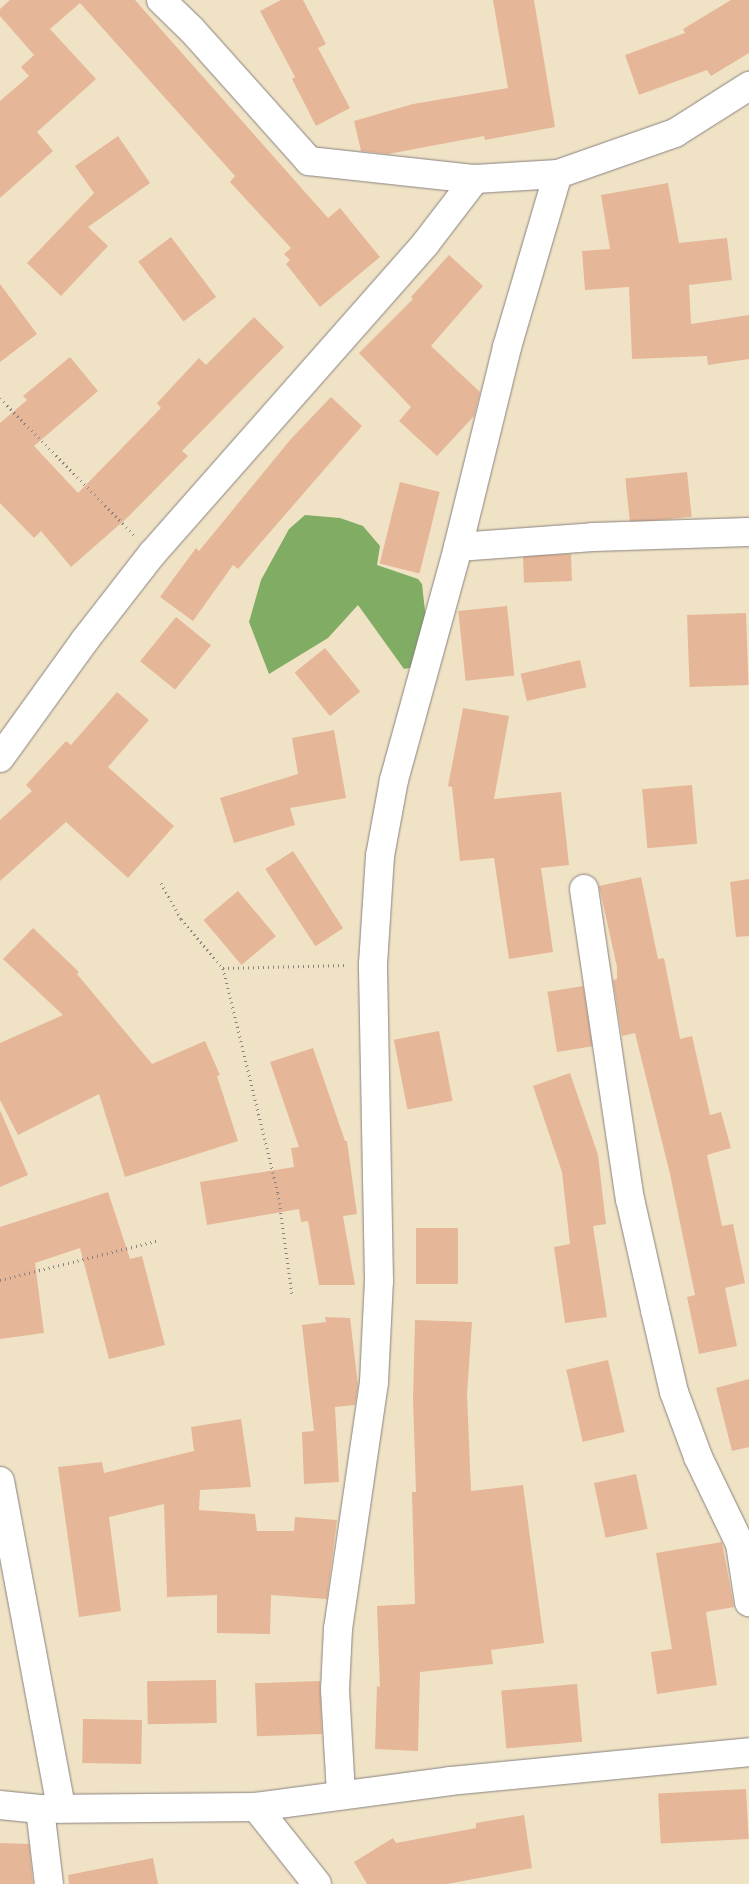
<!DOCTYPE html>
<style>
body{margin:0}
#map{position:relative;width:749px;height:1884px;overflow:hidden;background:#f0e3c5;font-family:"EB Garamond",serif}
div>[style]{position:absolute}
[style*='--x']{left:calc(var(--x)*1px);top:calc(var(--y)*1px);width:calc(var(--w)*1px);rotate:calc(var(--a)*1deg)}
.forest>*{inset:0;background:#81ac64}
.building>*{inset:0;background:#e5b697;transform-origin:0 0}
.path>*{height:3px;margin-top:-1.5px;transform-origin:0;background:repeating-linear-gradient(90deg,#898280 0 1px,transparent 0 5px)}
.roads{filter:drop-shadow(0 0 1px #898280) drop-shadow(0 0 1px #898280)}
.minor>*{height:28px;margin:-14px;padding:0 14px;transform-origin:14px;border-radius:14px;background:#fff}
.tertiary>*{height:28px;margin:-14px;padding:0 14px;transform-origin:14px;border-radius:14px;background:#fff}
span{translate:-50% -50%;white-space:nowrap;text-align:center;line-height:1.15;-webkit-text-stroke:4.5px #fbf7ec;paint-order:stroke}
</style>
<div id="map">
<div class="forest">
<div style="clip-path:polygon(305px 515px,340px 518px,363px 526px,380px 546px,377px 565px,418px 579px,422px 584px,428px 638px,420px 666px,404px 669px,358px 605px,328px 638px,269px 674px,249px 622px,261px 580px,289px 529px)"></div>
</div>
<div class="building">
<div style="clip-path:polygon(10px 0,135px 0,328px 218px,340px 208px,380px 257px,320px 307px,286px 264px,290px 260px,284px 254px,291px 248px,230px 182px,235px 176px,80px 3px,50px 29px,96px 79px,37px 132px,53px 151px,0 198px,0 101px,29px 76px,21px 67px,34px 55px,0 16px,0 9px)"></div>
<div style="clip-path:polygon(281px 0,303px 0,326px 44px,318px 48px,350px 108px,316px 126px,292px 79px,295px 77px,260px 11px)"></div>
<div style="clip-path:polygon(493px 0,534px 0,555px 127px,485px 140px,484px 136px,388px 154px,361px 151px,354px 121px,413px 104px,508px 88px)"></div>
<div style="clip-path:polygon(731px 0,749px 0,749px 53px,711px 76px,707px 70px,639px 95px,625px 55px,685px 33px,683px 29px)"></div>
<div style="clip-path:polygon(118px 136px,150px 183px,88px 227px,108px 246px,61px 296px,27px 263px,94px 193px,75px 166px)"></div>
<div style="clip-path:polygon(668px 183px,679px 243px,727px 238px,732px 280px,689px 285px,691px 324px,749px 315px,749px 359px,708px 365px,707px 356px,632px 359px,629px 287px,585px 290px,582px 251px,610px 249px,601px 195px)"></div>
<div style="left:171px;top:237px;width:75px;height:41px;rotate:53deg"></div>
<div style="clip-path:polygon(449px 255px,483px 286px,431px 346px,480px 392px,474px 416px,437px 456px,399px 421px,411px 407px,359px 353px,413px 299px,411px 297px)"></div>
<div style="clip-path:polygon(0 284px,37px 334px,0 362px)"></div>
<div style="clip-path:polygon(254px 317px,284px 347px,182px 451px,188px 456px,128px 517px,71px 567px,41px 531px,34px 538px,0 503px,0 423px,27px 400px,23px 396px,70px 357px,98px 391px,34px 446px,78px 493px,161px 408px,157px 403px,199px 358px,206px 365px)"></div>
<div style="clip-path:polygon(331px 397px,362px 426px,238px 569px,233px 565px,193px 621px,160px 597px,196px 548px,199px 551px,290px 440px)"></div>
<div style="left:687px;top:472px;width:45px;height:62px;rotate:84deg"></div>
<div style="left:400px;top:482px;width:41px;height:84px;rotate:14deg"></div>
<div style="left:571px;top:554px;width:27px;height:48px;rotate:88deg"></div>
<div style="left:507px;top:606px;width:70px;height:49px;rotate:84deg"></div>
<div style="left:746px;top:613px;width:72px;height:59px;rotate:88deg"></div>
<div style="left:176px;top:617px;width:45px;height:57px;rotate:39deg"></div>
<div style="left:325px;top:648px;width:56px;height:39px;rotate:51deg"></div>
<div style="left:580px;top:660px;width:28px;height:61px;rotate:77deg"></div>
<div style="clip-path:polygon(117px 692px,149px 720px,108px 767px,174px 826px,128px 878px,66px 822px,0 881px,0 820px,32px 791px,26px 785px,66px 741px,71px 745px)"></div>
<div style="clip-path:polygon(463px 708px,509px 716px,494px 799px,561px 792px,569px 865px,541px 868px,553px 952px,509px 959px,494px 858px,460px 861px,452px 787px,448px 786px)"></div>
<div style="clip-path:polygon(334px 730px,346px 798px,290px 808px,295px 825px,234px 843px,220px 798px,298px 774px,292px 738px)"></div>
<div style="left:692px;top:785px;width:59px;height:50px;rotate:85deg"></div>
<div style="left:293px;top:851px;width:92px;height:33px;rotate:57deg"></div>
<div style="clip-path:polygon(641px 877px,658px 959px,664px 958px,680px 1039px,692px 1036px,710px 1115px,721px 1112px,731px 1148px,707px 1155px,722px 1226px,733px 1224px,745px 1283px,725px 1288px,737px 1346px,699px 1354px,687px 1297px,695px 1295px,670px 1174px,635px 1033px,622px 1036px,613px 980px,617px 979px,617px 967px,599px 886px)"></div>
<div style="clip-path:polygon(749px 879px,749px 936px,736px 937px,730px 882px)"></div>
<div style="left:238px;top:891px;width:59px;height:45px;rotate:50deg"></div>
<div style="clip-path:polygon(33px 928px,79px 972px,77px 974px,152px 1064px,205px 1041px,220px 1075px,217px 1076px,238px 1141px,125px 1177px,99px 1094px,18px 1135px,0 1100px,0 1043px,63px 1015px,3px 959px)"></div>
<div style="left:583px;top:986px;width:61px;height:36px;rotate:81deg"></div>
<div style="left:439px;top:1031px;width:71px;height:46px;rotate:79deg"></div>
<div style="clip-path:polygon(313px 1048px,345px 1141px,347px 1141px,357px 1214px,343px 1216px,355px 1285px,319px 1285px,308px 1221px,301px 1222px,299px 1209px,207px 1225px,200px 1182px,294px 1167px,291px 1148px,299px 1147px,270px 1062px)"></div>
<div style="clip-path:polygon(570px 1073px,598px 1155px,606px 1224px,593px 1226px,607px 1317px,565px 1323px,554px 1247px,570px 1244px,562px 1172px,533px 1086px)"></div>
<div style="clip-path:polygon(0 1110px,28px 1175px,0 1187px)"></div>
<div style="clip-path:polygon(108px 1192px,130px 1259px,142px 1256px,165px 1345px,109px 1359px,80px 1248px,35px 1263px,44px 1333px,0 1339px,0 1227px)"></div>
<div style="left:416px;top:1228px;width:42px;height:56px"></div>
<div style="clip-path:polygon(325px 1317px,350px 1318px,358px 1385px,355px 1405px,335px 1407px,339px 1482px,304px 1484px,302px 1432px,314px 1431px,302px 1325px,326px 1322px)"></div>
<div style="clip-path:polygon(415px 1320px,472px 1322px,467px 1394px,471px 1491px,523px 1485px,544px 1643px,491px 1650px,493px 1664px,420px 1672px,418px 1751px,375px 1749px,377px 1686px,380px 1687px,377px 1606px,415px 1604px,412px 1492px,416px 1492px,413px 1398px)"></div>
<div style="left:608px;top:1360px;width:74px;height:43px;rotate:77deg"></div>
<div style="clip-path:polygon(749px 1379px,749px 1447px,732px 1451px,716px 1388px)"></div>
<div style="clip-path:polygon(241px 1419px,251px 1487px,200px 1490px,199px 1510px,255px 1514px,257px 1531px,294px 1531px,295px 1517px,337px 1520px,327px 1599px,271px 1595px,270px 1634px,217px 1633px,217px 1595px,167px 1597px,164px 1504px,109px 1517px,121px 1611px,79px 1617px,58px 1467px,102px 1462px,104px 1473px,194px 1451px,191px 1427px)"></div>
<div style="left:636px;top:1474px;width:56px;height:43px;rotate:78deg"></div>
<div style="clip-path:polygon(722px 1542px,734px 1607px,706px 1612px,717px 1685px,657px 1694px,651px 1652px,672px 1649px,656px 1553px)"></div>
<div style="left:216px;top:1680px;width:43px;height:69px;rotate:89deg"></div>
<div style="left:320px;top:1681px;width:53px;height:65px;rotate:88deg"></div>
<div style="left:577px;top:1684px;width:58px;height:76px;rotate:85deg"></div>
<div style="left:83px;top:1719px;width:59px;height:44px;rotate:1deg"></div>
<div style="left:746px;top:1789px;width:50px;height:88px;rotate:87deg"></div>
<div style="clip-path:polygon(524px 1815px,532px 1868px,447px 1884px,367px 1884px,354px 1862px,393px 1838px,396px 1843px,476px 1828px,476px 1823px)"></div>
<div style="clip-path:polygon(0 1843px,29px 1844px,33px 1884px,0 1884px)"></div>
<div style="clip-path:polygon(153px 1858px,158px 1884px,69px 1884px,68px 1875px)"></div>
</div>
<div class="path">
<div style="--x:0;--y:398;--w:192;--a:45.6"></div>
<div style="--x:161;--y:883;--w:41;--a:60.9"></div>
<div style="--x:181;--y:919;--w:65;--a:49.4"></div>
<div style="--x:223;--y:968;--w:125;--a:-1.4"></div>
<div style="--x:223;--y:968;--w:232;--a:76.3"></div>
<div style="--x:278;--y:1193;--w:103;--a:82.2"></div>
<div style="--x:0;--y:1280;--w:162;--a:-14"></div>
</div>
<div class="roads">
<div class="minor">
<div style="--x:161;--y:0;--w:43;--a:44.1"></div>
<div style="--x:192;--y:30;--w:176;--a:48.2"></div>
<div style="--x:309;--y:161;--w:167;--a:6.2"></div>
<div style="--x:458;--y:547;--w:135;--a:-4.2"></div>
<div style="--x:593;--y:537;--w:156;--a:-1.8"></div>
<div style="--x:0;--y:758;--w:145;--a:-54.2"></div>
<div style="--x:85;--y:640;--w:109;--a:-52.1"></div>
<div style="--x:152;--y:554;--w:414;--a:-48.6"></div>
<div style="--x:426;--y:243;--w:81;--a:-52.6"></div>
<div style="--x:475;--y:179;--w:83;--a:-3.4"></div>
<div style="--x:584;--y:889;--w:313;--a:81.6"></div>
<div style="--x:630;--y:1199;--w:114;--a:77.3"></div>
<div style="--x:655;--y:1310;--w:84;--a:77"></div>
<div style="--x:674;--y:1392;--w:69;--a:69.7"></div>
<div style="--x:698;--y:1457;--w:97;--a:64.2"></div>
<div style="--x:740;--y:1544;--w:59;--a:81.2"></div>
<div style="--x:0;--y:1481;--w:333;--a:79.4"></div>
<div style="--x:341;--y:1794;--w:104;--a:-93.3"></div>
<div style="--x:335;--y:1690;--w:61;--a:-87.2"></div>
<div style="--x:338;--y:1629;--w:250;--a:-81.7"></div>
<div style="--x:374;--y:1382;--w:101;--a:-87.2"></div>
<div style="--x:379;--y:1281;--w:317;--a:-91.1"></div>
<div style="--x:373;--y:964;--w:108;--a:-86.3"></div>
<div style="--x:380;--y:856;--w:77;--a:-79.6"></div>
<div style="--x:394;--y:780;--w:242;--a:-74.6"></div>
<div style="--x:458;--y:547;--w:206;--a:-76.2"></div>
<div style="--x:507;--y:347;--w:180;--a:-73.6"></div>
<div style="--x:558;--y:174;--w:124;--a:-19.3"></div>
<div style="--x:675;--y:133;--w:88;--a:-32.4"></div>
<div style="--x:256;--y:1807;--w:98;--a:51.6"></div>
<div style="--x:40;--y:1809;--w:76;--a:83.2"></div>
</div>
<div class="tertiary">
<div style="--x:0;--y:1805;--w:40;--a:5.7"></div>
<div style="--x:40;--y:1809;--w:216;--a:-0.5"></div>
<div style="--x:256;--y:1807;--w:196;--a:-7.6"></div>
<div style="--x:450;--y:1781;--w:300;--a:-5.5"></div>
</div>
</div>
</div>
